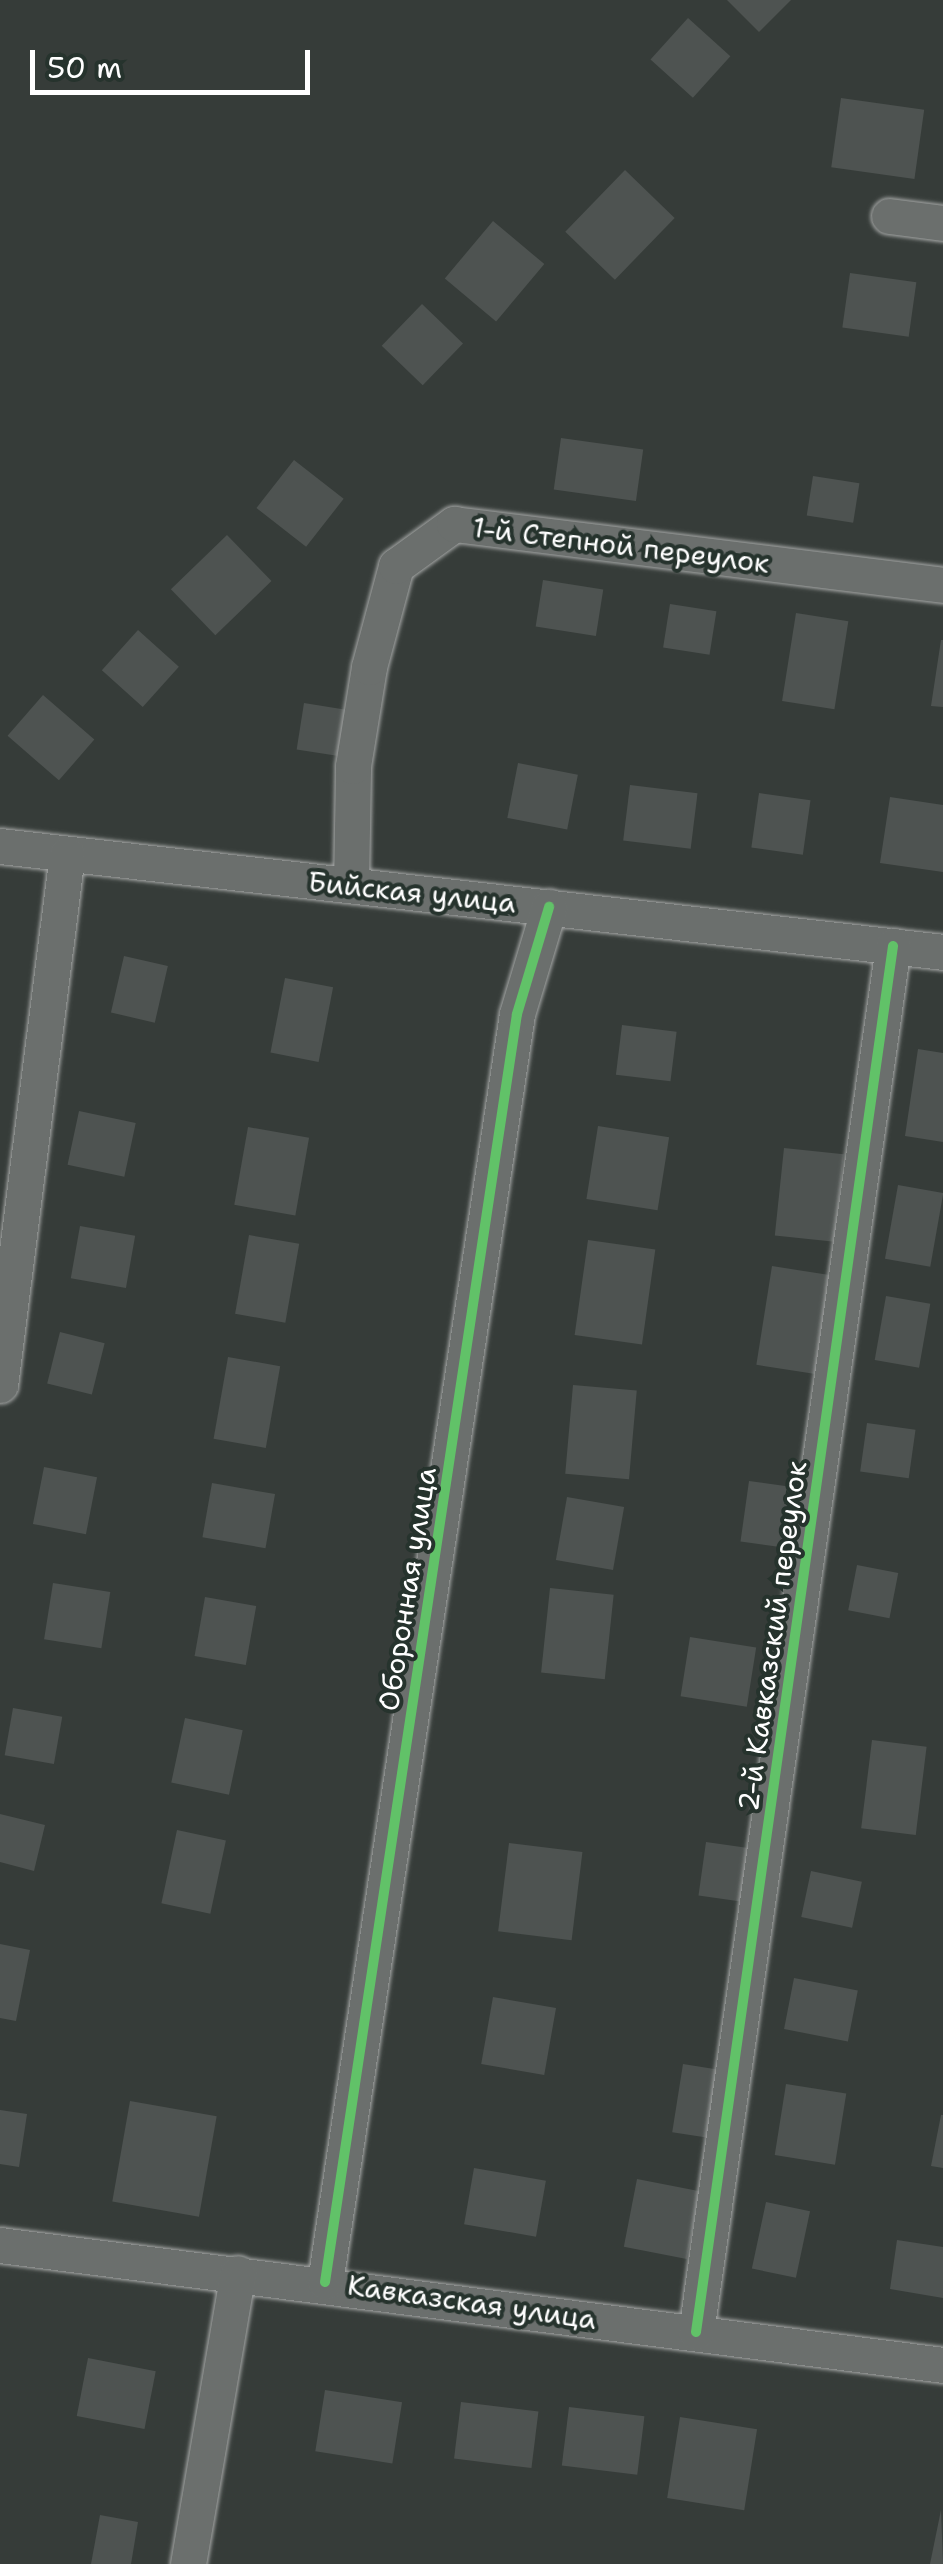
<!DOCTYPE html>
<meta charset="utf-8">
<style>
body{margin:0}
#map{position:relative;width:943px;height:2564px;overflow:hidden;background:#363c39;font-family:"Shantell Sans",sans-serif}
div>[style]{position:absolute}
[style*='--x']{left:calc(var(--x)*1px);top:calc(var(--y)*1px);width:calc(var(--w)*1px);rotate:calc(var(--a)*1deg)}
.building>*{inset:0;background:#4e5351;transform-origin:0 0}
.roads{filter:drop-shadow(0 0 2px #a5a7a6) drop-shadow(0 0 2px #a5a7a6)}
.street>*{height:35px;margin:-17.5px;padding:0 17.5px;transform-origin:17.5px;border-radius:17.5px;background:#6b6f6d}
.cycleway>*{height:10px;margin:-5px;padding:0 5px;transform-origin:5px;border-radius:5px;background:#61c268}
span{translate:-50% -50%;white-space:nowrap;text-align:center;line-height:1.15;-webkit-text-stroke:8px #26332d;paint-order:stroke}
.street-label{font-size:28px;color:#fff}
.scale{position:absolute;left:30px;top:50px;width:280px;height:45px;box-sizing:border-box;border:5px solid #fff;border-top:0;padding-left:12px;font-size:30px;line-height:35px;white-space:nowrap;color:#fff;-webkit-text-stroke:8px #26332d;paint-order:stroke}
</style>
<div id="map">
<div class="building">
<div style="clip-path:polygon(727px 0,791px 0,759px 32px)"></div>
<div style="left:688px;top:18px;width:57px;height:56px;rotate:42deg"></div>
<div style="left:841px;top:98px;width:84px;height:70px;rotate:8deg"></div>
<div style="left:625px;top:170px;width:69px;height:86px;rotate:44deg"></div>
<div style="left:493px;top:221px;width:67px;height:75px;rotate:40deg"></div>
<div style="left:850px;top:273px;width:67px;height:55px;rotate:8deg"></div>
<div style="left:422px;top:304px;width:57px;height:58px;rotate:44deg"></div>
<div style="left:561px;top:438px;width:83px;height:52px;rotate:8deg"></div>
<div style="left:294px;top:460px;width:63px;height:61px;rotate:38deg"></div>
<div style="left:813px;top:476px;width:47px;height:40px;rotate:9deg"></div>
<div style="left:227px;top:535px;width:64px;height:78px;rotate:46deg"></div>
<div style="left:543px;top:580px;width:61px;height:47px;rotate:9deg"></div>
<div style="left:670px;top:604px;width:47px;height:44px;rotate:9deg"></div>
<div style="left:796px;top:613px;width:53px;height:89px;rotate:9deg"></div>
<div style="left:138px;top:630px;width:55px;height:54px;rotate:42deg"></div>
<div style="clip-path:polygon(941px 640px,943px 640px,943px 707px,931px 706px)"></div>
<div style="left:43px;top:695px;width:68px;height:54px;rotate:41deg"></div>
<div style="left:304px;top:703px;width:44px;height:47px;rotate:9deg"></div>
<div style="left:518px;top:763px;width:61px;height:56px;rotate:11deg"></div>
<div style="left:630px;top:785px;width:68px;height:56px;rotate:7deg"></div>
<div style="left:759px;top:793px;width:52px;height:55px;rotate:8deg"></div>
<div style="clip-path:polygon(890px 797px,943px 805px,943px 872px,880px 863px)"></div>
<div style="left:124px;top:956px;width:45px;height:58px;rotate:13deg"></div>
<div style="left:285px;top:978px;width:49px;height:76px;rotate:11deg"></div>
<div style="left:622px;top:1025px;width:55px;height:50px;rotate:7deg"></div>
<div style="clip-path:polygon(918px 1049px,943px 1053px,943px 1142px,905px 1136px)"></div>
<div style="left:79px;top:1111px;width:58px;height:55px;rotate:12deg"></div>
<div style="left:598px;top:1126px;width:72px;height:74px;rotate:9deg"></div>
<div style="left:248px;top:1127px;width:62px;height:79px;rotate:10deg"></div>
<div style="left:784px;top:1148px;width:60px;height:88px;rotate:6deg"></div>
<div style="left:898px;top:1185px;width:46px;height:75px;rotate:10deg"></div>
<div style="left:80px;top:1226px;width:56px;height:53px;rotate:10deg"></div>
<div style="left:249px;top:1235px;width:51px;height:80px;rotate:10deg"></div>
<div style="left:588px;top:1240px;width:68px;height:96px;rotate:8deg"></div>
<div style="left:772px;top:1266px;width:63px;height:100px;rotate:9deg"></div>
<div style="left:886px;top:1296px;width:45px;height:65px;rotate:10deg"></div>
<div style="left:60px;top:1332px;width:46px;height:53px;rotate:14deg"></div>
<div style="left:228px;top:1357px;width:53px;height:83px;rotate:10deg"></div>
<div style="left:573px;top:1385px;width:64px;height:89px;rotate:5deg"></div>
<div style="left:867px;top:1423px;width:49px;height:49px;rotate:8deg"></div>
<div style="left:44px;top:1467px;width:54px;height:58px;rotate:11deg"></div>
<div style="left:749px;top:1481px;width:58px;height:61px;rotate:8deg"></div>
<div style="left:212px;top:1483px;width:64px;height:55px;rotate:10deg"></div>
<div style="left:567px;top:1497px;width:58px;height:64px;rotate:10deg"></div>
<div style="left:857px;top:1565px;width:42px;height:46px;rotate:11deg"></div>
<div style="left:53px;top:1583px;width:58px;height:57px;rotate:9deg"></div>
<div style="left:550px;top:1588px;width:64px;height:85px;rotate:6deg"></div>
<div style="left:205px;top:1597px;width:52px;height:60px;rotate:10deg"></div>
<div style="left:690px;top:1637px;width:67px;height:60px;rotate:9deg"></div>
<div style="left:13px;top:1708px;width:50px;height:48px;rotate:10deg"></div>
<div style="left:185px;top:1718px;width:59px;height:66px;rotate:12deg"></div>
<div style="left:872px;top:1740px;width:55px;height:89px;rotate:7deg"></div>
<div style="clip-path:polygon(0 1814px,45px 1825px,34px 1871px,0 1862px)"></div>
<div style="left:177px;top:1830px;width:50px;height:75px;rotate:12deg"></div>
<div style="left:706px;top:1842px;width:48px;height:54px;rotate:8deg"></div>
<div style="left:509px;top:1843px;width:74px;height:89px;rotate:7deg"></div>
<div style="left:811px;top:1871px;width:52px;height:47px;rotate:12deg"></div>
<div style="clip-path:polygon(0 1944px,30px 1950px,16px 2021px,0 2018px)"></div>
<div style="left:794px;top:1978px;width:65px;height:52px;rotate:11deg"></div>
<div style="left:493px;top:1997px;width:64px;height:68px;rotate:10deg"></div>
<div style="left:683px;top:2064px;width:38px;height:69px;rotate:9deg"></div>
<div style="left:786px;top:2084px;width:61px;height:72px;rotate:9deg"></div>
<div style="left:130px;top:2101px;width:88px;height:102px;rotate:10deg"></div>
<div style="clip-path:polygon(0 2110px,27px 2114px,19px 2167px,0 2164px)"></div>
<div style="clip-path:polygon(941px 2115px,943px 2115px,943px 2168px,931px 2166px)"></div>
<div style="left:474px;top:2168px;width:73px;height:57px;rotate:10deg"></div>
<div style="left:637px;top:2179px;width:64px;height:69px;rotate:11deg"></div>
<div style="left:766px;top:2202px;width:45px;height:68px;rotate:12deg"></div>
<div style="clip-path:polygon(897px 2240px,943px 2247px,943px 2298px,890px 2289px)"></div>
<div style="left:88px;top:2358px;width:69px;height:59px;rotate:11deg"></div>
<div style="left:325px;top:2390px;width:78px;height:62px;rotate:9deg"></div>
<div style="left:461px;top:2402px;width:78px;height:57px;rotate:7deg"></div>
<div style="left:569px;top:2407px;width:76px;height:59px;rotate:7deg"></div>
<div style="left:680px;top:2417px;width:78px;height:82px;rotate:9deg"></div>
<div style="clip-path:polygon(941px 2510px,943px 2564px,930px 2564px)"></div>
<div style="clip-path:polygon(100px 2515px,138px 2522px,131px 2564px,91px 2564px)"></div>
</div>
<div class="roads">
<div class="street">
<div style="--x:889;--y:216;--w:54;--a:7.4"></div>
<div style="--x:0;--y:846;--w:949;--a:6.41"></div>
<div style="--x:351;--y:885;--w:119;--a:-89"></div>
<div style="--x:353;--y:766;--w:100;--a:-80.8"></div>
<div style="--x:369;--y:667;--w:105;--a:-75"></div>
<div style="--x:396;--y:566;--w:72;--a:-35.9"></div>
<div style="--x:454;--y:524;--w:493;--a:7.1"></div>
<div style="--x:0;--y:1385;--w:535;--a:-82.81"></div>
<div style="--x:0;--y:2245;--w:951;--a:7.25"></div>
<div style="--x:325;--y:2282;--w:1282;--a:-81.39"></div>
<div style="--x:517;--y:1014;--w:112;--a:-73.3"></div>
<div style="--x:696;--y:2332;--w:1400;--a:-81.91"></div>
<div style="--x:188;--y:2564;--w:295;--a:-80.3"></div>
</div>
</div>
<div class="cycleway">
<div style="--x:325;--y:2282;--w:1282;--a:-81.39"></div>
<div style="--x:517;--y:1014;--w:112;--a:-73.3"></div>
<div style="--x:696;--y:2332;--w:1400;--a:-81.91"></div>
</div>
<div class="street-label">
<span style="left:621px;top:545px;rotate:7deg">1-й Степной переулок</span>
<span style="left:412px;top:892px;rotate:6deg">Бийская улица</span>
<span style="left:407px;top:1589px;rotate:-81deg">Оборонная улица</span>
<span style="left:772px;top:1636px;rotate:-82deg">2-й Кавказский переулок</span>
<span style="left:472px;top:2302px;rotate:8deg">Кавказская улица</span>
</div>
<div class="scale">50 m</div>
</div>
